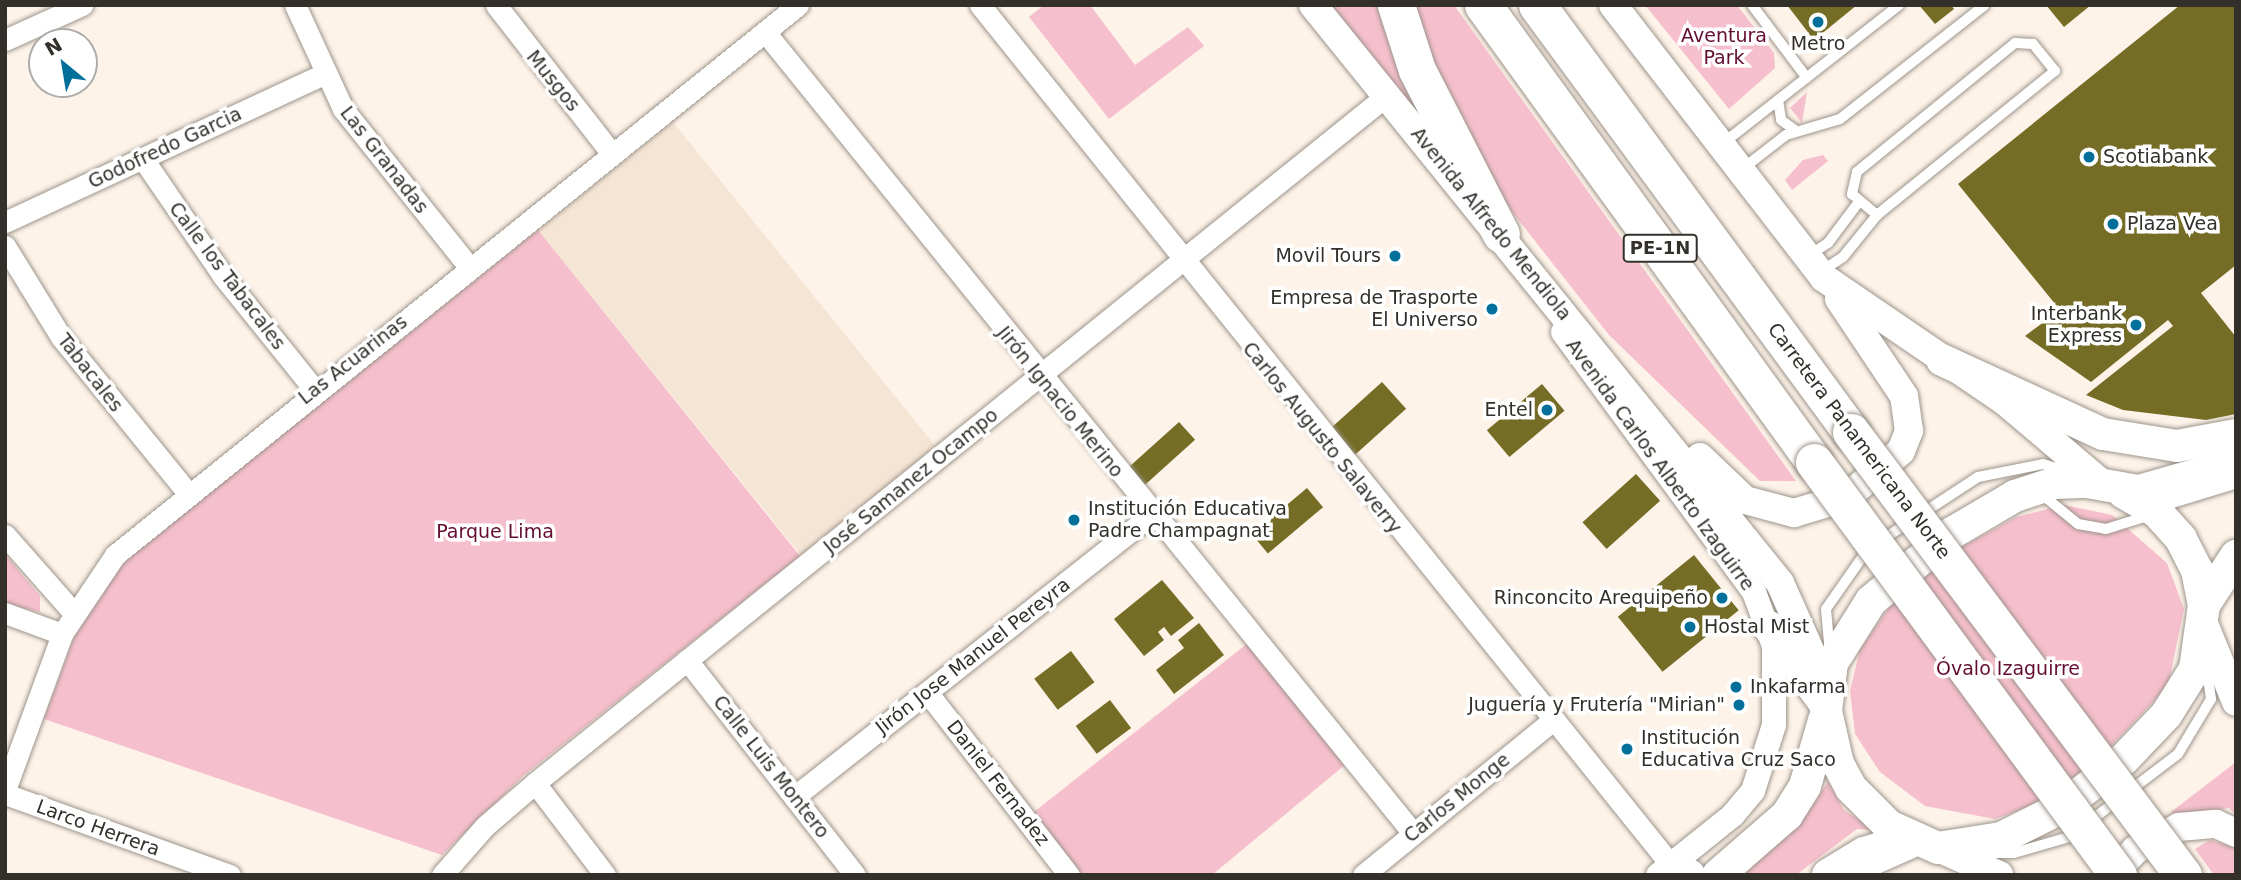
<!DOCTYPE html>
<meta charset="utf-8">
<style>
body{margin:0}
#map{position:relative;width:2241px;height:880px;overflow:hidden;background:#fdf3e9;font-family:"DejaVu Sans",sans-serif}
div>[style]{position:absolute}
[style*='--x']{left:calc(var(--x)*1px);top:calc(var(--y)*1px);width:calc(var(--w)*1px);rotate:calc(var(--a)*1deg)}
.built>*{inset:0;background:#f5e5d5;transform-origin:0 0}
.green>*{inset:0;background:#f6bfcd}
.building>*{inset:0;background:#756c25;transform-origin:0 0}
.roads{filter:drop-shadow(0 0 2px #9d948b) drop-shadow(0 0 2px #9d948b)}
.service>*{height:10px;margin:-5px;padding:0 5px;transform-origin:5px;border-radius:5px;background:#fff}
.minor>*{height:21px;margin:-10.5px;padding:0 10.5px;transform-origin:10.5px;border-radius:10.5px;background:#fff}
.tertiary>*{height:24px;margin:-12px;padding:0 12px;transform-origin:12px;border-radius:12px;background:#fff}
.secondary>*{height:28px;margin:-14px;padding:0 14px;transform-origin:14px;border-radius:14px;background:#fff}
.primary>*{height:32px;margin:-16px;padding:0 16px;transform-origin:16px;border-radius:16px;background:#fff}
.motorway>*{height:37px;margin:-18.5px;padding:0 18.5px;transform-origin:18.5px;border-radius:18.5px;background:#fff}
.bridges{filter:drop-shadow(0 0 2px #9d948b) drop-shadow(0 0 2px #9d948b)}
.motorway-bridge>*{height:37px;margin:-18.5px;padding:0 18.5px;transform-origin:18.5px;border-radius:18.5px;background:#fff}
.dots>*{width:19px;height:19px;translate:-50% -50%;box-sizing:border-box;border:4px solid #fff;border-radius:50%}
span{translate:-50% -50%;white-space:nowrap;text-align:center;line-height:1.15;-webkit-text-stroke:7px #fff;paint-order:stroke}
.shield-label span{padding:2px 5px;background:#fff;border:2px solid;border-radius:5px;-webkit-text-stroke-width:0}
.shield-label{font-size:18px;color:#33302c;font-weight:700}
.park-label{font-size:19px;color:#630d31}
.poi-label{font-size:19px;color:#33302c}
.left{translate:0 -50%;text-align:left}
.right{translate:-100% -50%;text-align:right}
.street-label{font-size:19px;color:#33302c}
.frame{position:absolute;inset:0;border:7px solid #33302c;pointer-events:none}
.north{position:absolute;left:28px;top:28px;width:70px;height:70px;box-sizing:border-box;background:#fff;border:2px solid #adacab;border-radius:50%;rotate:330deg;font-size:19px;font-weight:700;line-height:28px;text-align:center;color:#33302c}
.north::after{content:'';display:block;margin:auto;width:24px;height:32px;background:#03709c;clip-path:polygon(50% 0,100% 100%,50% 72%,0 100%)}
</style>
<div id="map">
<div class="built">
<div style="left:673px;top:122px;width:417px;height:173px;rotate:51deg"></div>
</div>
<div class="green">
<div style="clip-path:polygon(1044px 5px,1090px 5px,1135px 65px,1188px 27px,1204px 46px,1109px 119px,1029px 17px)"></div>
<div style="clip-path:polygon(1330px 5px,1387px 5px,1453px 157px)"></div>
<div style="clip-path:polygon(1408px 5px,1454px 5px,1796px 481px,1760px 481px,1609px 335px,1465px 152px)"></div>
<div style="clip-path:polygon(1645px 5px,1737px 5px,1774px 53px,1775px 68px,1729px 109px)"></div>
<div style="clip-path:polygon(1807px 92px,1802px 123px,1790px 108px)"></div>
<div style="clip-path:polygon(1823px 155px,1828px 161px,1792px 190px,1785px 180px,1803px 160px)"></div>
<div style="clip-path:polygon(538px 230px,800px 556px,523px 776px,442px 855px,44px 719px,74px 637px,123px 562px)"></div>
<div style="clip-path:polygon(2064px 505px,2112px 515px,2167px 563px,2184px 609px,2168px 686px,2099px 759px,2035px 804px,1995px 819px,1925px 806px,1880px 772px,1855px 734px,1850px 691px,1860px 649px,1897px 596px,1946px 556px,2016px 517px)"></div>
<div style="clip-path:polygon(5px 554px,40px 596px,40px 612px,5px 604px)"></div>
<div style="clip-path:polygon(1253px 639px,1352px 759px,1212px 875px,1069px 875px,1025px 819px)"></div>
<div style="clip-path:polygon(2236px 762px,2236px 815px,2229px 808px,2178px 818px,2171px 812px)"></div>
<div style="clip-path:polygon(1828px 782px,1844px 810px,1874px 830px,1857px 829px,1796px 875px,1744px 875px,1801px 821px)"></div>
<div style="clip-path:polygon(2210px 840px,2236px 848px,2236px 875px,2214px 875px,2195px 849px)"></div>
</div>
<div class="building">
<div style="clip-path:polygon(1787px 5px,1857px 5px,1814px 40px)"></div>
<div style="clip-path:polygon(1919px 5px,1951px 5px,1954px 9px,1935px 24px)"></div>
<div style="clip-path:polygon(2046px 5px,2091px 5px,2064px 27px)"></div>
<div style="clip-path:polygon(2180px 5px,2236px 5px,2236px 265px,2201px 293px,2236px 337px,2236px 414px,2206px 420px,2123px 410px,2086px 395px,2173px 326px,2168px 320px,2091px 382px,2025px 336px,2060px 310px,1958px 184px)"></div>
<div style="left:1382px;top:382px;width:36px;height:72px;rotate:48deg"></div>
<div style="left:1542px;top:384px;width:35px;height:72px;rotate:50deg"></div>
<div style="left:1179px;top:422px;width:24px;height:71px;rotate:48deg"></div>
<div style="left:1636px;top:474px;width:36px;height:72px;rotate:48deg"></div>
<div style="left:1307px;top:488px;width:25px;height:72px;rotate:50deg"></div>
<div style="left:1694px;top:555px;width:71px;height:98px;rotate:51deg"></div>
<div style="clip-path:polygon(1162px 580px,1194px 618px,1171px 636px,1164px 627px,1158px 632px,1164px 640px,1144px 656px,1114px 619px)"></div>
<div style="clip-path:polygon(1199px 623px,1224px 655px,1174px 694px,1156px 670px,1184px 648px,1178px 640px)"></div>
<div style="left:1071px;top:651px;width:39px;height:46px;rotate:53deg"></div>
<div style="left:1110px;top:700px;width:35px;height:43px;rotate:53deg"></div>
</div>
<div class="roads">
<div class="service">
<div style="--x:1752;--y:5;--w:91;--a:53"></div>
<div style="--x:1778;--y:100;--w:20;--a:81"></div>
<div style="--x:1781;--y:120;--w:19;--a:36"></div>
<div style="--x:1722;--y:144;--w:225;--a:-38.1"></div>
<div style="--x:1741;--y:170;--w:57;--a:-37.9"></div>
<div style="--x:1786;--y:135;--w:56;--a:-16.5"></div>
<div style="--x:1840;--y:119;--w:184;--a:-38.2"></div>
<div style="--x:1808;--y:256;--w:24;--a:-33"></div>
<div style="--x:1828;--y:243;--w:50;--a:-53.1"></div>
<div style="--x:1820;--y:272;--w:27;--a:-33"></div>
<div style="--x:1843;--y:257;--w:54;--a:-51"></div>
<div style="--x:1877;--y:215;--w:229;--a:-39"></div>
<div style="--x:2055;--y:71;--w:35;--a:-129"></div>
<div style="--x:2033;--y:44;--w:18;--a:-177"></div>
<div style="--x:2015;--y:43;--w:204;--a:140.8"></div>
<div style="--x:1857;--y:172;--w:23;--a:103"></div>
<div style="--x:1852;--y:194;--w:33;--a:40"></div>
<div style="--x:2134;--y:481;--w:106;--a:-15.9"></div>
<div style="--x:2039;--y:492;--w:50;--a:39.4"></div>
<div style="--x:2078;--y:524;--w:28;--a:10"></div>
<div style="--x:2106;--y:529;--w:47;--a:-17.3"></div>
<div style="--x:1830;--y:654;--w:45;--a:-95.1"></div>
<div style="--x:1826;--y:609;--w:73;--a:-55"></div>
<div style="--x:1868;--y:549;--w:131;--a:-33.2"></div>
<div style="--x:1978;--y:477;--w:66;--a:-11.3"></div>
<div style="--x:2043;--y:464;--w:24;--a:17"></div>
<div style="--x:1992;--y:853;--w:22;--a:0"></div>
<div style="--x:2014;--y:853;--w:57;--a:-16.2"></div>
<div style="--x:2069;--y:837;--w:137;--a:-37.3"></div>
<div style="--x:2178;--y:754;--w:64;--a:-59"></div>
<div style="--x:2211;--y:699;--w:35;--a:-98"></div>
<div style="--x:1864;--y:875;--w:64;--a:-24.1"></div>
</div>
<div class="minor">
<div style="--x:295;--y:5;--w:115;--a:65.2"></div>
<div style="--x:343;--y:109;--w:203;--a:51.4"></div>
<div style="--x:496;--y:5;--w:189;--a:52.1"></div>
<div style="--x:980;--y:5;--w:1103;--a:51.22"></div>
<div style="--x:765;--y:32;--w:1030;--a:51.03"></div>
<div style="--x:5;--y:40;--w:85;--a:-24.4"></div>
<div style="--x:143;--y:159;--w:142;--a:55.6"></div>
<div style="--x:223;--y:276;--w:145;--a:51.2"></div>
<div style="--x:5;--y:222;--w:352;--a:-24.9"></div>
<div style="--x:5;--y:246;--w:107;--a:58.4"></div>
<div style="--x:61;--y:337;--w:200;--a:50.9"></div>
<div style="--x:5;--y:535;--w:103;--a:48.6"></div>
<div style="--x:5;--y:613;--w:61;--a:20.2"></div>
<div style="--x:687;--y:660;--w:273;--a:52"></div>
<div style="--x:927;--y:692;--w:232;--a:52.2"></div>
<div style="--x:535;--y:783;--w:116;--a:52.7"></div>
<div style="--x:5;--y:790;--w:166;--a:-69.9"></div>
<div style="--x:62;--y:634;--w:95;--a:-56.1"></div>
<div style="--x:115;--y:555;--w:877;--a:-38.84"></div>
<div style="--x:5;--y:794;--w:239;--a:19.8"></div>
<div style="--x:794;--y:797;--w:456;--a:-38.3"></div>
<div style="--x:442;--y:875;--w:65;--a:-48.7"></div>
<div style="--x:485;--y:826;--w:66;--a:-40.7"></div>
<div style="--x:535;--y:783;--w:1095;--a:-38.92"></div>
<div style="--x:1363;--y:875;--w:244;--a:-39.2"></div>
</div>
<div class="tertiary">
<div style="--x:1563;--y:332;--w:323;--a:53.7"></div>
<div style="--x:1754;--y:592;--w:58;--a:69.7"></div>
<div style="--x:1774;--y:646;--w:79;--a:90"></div>
<div style="--x:1774;--y:725;--w:69;--a:107.7"></div>
<div style="--x:1753;--y:791;--w:31;--a:130"></div>
<div style="--x:1733;--y:815;--w:96;--a:141.3"></div>
</div>
<div class="secondary">
<div style="--x:1313;--y:5;--w:743;--a:51.06"></div>
<div style="--x:1780;--y:583;--w:115;--a:65.9"></div>
<div style="--x:1613;--y:5;--w:345;--a:52.3"></div>
<div style="--x:1824;--y:278;--w:222;--a:34.3"></div>
<div style="--x:2007;--y:403;--w:130;--a:40.3"></div>
<div style="--x:1700;--y:457;--w:62;--a:43.7"></div>
<div style="--x:1745;--y:500;--w:51;--a:14.9"></div>
<div style="--x:1794;--y:513;--w:55;--a:-16.8"></div>
<div style="--x:1847;--y:497;--w:71;--a:-40.4"></div>
<div style="--x:1901;--y:451;--w:22;--a:-68"></div>
<div style="--x:1909;--y:431;--w:35;--a:-98"></div>
<div style="--x:1904;--y:396;--w:117;--a:-123.8"></div>
<div style="--x:2205;--y:626;--w:82;--a:67.8"></div>
<div style="--x:1938;--y:848;--w:67;--a:23.9"></div>
<div style="--x:2112;--y:875;--w:34;--a:-47"></div>
<div style="--x:2135;--y:850;--w:50;--a:-27.6"></div>
<div style="--x:2179;--y:827;--w:37;--a:-5"></div>
<div style="--x:2216;--y:824;--w:22;--a:24"></div>
</div>
<div class="primary">
<div style="--x:1942;--y:360;--w:177;--a:24.7"></div>
<div style="--x:2103;--y:434;--w:75;--a:9.2"></div>
<div style="--x:2177;--y:446;--w:60;--a:-10.6"></div>
<div style="--x:2124;--y:493;--w:38;--a:30"></div>
<div style="--x:2157;--y:512;--w:36;--a:48"></div>
<div style="--x:2181;--y:539;--w:35;--a:63"></div>
<div style="--x:2197;--y:570;--w:36;--a:79"></div>
<div style="--x:2204;--y:605;--w:65;--a:98"></div>
<div style="--x:2195;--y:669;--w:54;--a:122.2"></div>
<div style="--x:2166;--y:715;--w:61;--a:133.7"></div>
<div style="--x:2124;--y:759;--w:80;--a:142.1"></div>
<div style="--x:2061;--y:808;--w:67;--a:153.4"></div>
<div style="--x:2001;--y:838;--w:64;--a:171"></div>
<div style="--x:1938;--y:848;--w:54;--a:-155.8"></div>
<div style="--x:1889;--y:826;--w:54;--a:-135"></div>
<div style="--x:1851;--y:788;--w:27;--a:-118"></div>
<div style="--x:1838;--y:764;--w:54;--a:-102.8"></div>
<div style="--x:1826;--y:711;--w:48;--a:-82.9"></div>
<div style="--x:1832;--y:663;--w:73;--a:-57.8"></div>
<div style="--x:1871;--y:601;--w:106;--a:-40"></div>
<div style="--x:1952;--y:533;--w:73;--a:-30.4"></div>
<div style="--x:2015;--y:496;--w:41;--a:-18.4"></div>
<div style="--x:2054;--y:483;--w:33;--a:-2"></div>
<div style="--x:2087;--y:482;--w:75;--a:10"></div>
<div style="--x:2161;--y:495;--w:78;--a:-17"></div>
<div style="--x:2204;--y:605;--w:59;--a:-56.9"></div>
<div style="--x:1769;--y:627;--w:97;--a:53.8"></div>
<div style="--x:1671;--y:865;--w:21;--a:29"></div>
<div style="--x:1718;--y:875;--w:91;--a:-41"></div>
<div style="--x:1787;--y:815;--w:34;--a:-58"></div>
<div style="--x:1805;--y:786;--w:69;--a:-73.9"></div>
<div style="--x:1828;--y:875;--w:42;--a:-31.4"></div>
<div style="--x:1864;--y:853;--w:51;--a:-17"></div>
</div>
<div class="motorway">
<div style="--x:1396;--y:5;--w:68;--a:72.1"></div>
<div style="--x:1417;--y:70;--w:184;--a:62.9"></div>
<div style="--x:1483;--y:5;--w:564;--a:54.08"></div>
<div style="--x:1537;--y:5;--w:530;--a:53.67"></div>
</div>
</div>
<div class="bridges">
<div class="motorway-bridge">
<div style="--x:1851;--y:432;--w:554;--a:53.15"></div>
<div style="--x:1814;--y:462;--w:513;--a:53.64"></div>
</div>
</div>
<div class="dots">
<div style="left:1818px;top:22px;background:#03709c"></div>
<div style="left:2089px;top:157px;background:#03709c"></div>
<div style="left:2113px;top:224px;background:#03709c"></div>
<div style="left:1395px;top:256px;background:#03709c"></div>
<div style="left:1492px;top:309px;background:#03709c"></div>
<div style="left:2136px;top:325px;background:#03709c"></div>
<div style="left:1547px;top:410px;background:#03709c"></div>
<div style="left:1074px;top:520px;background:#03709c"></div>
<div style="left:1722px;top:598px;background:#03709c"></div>
<div style="left:1690px;top:627px;background:#03709c"></div>
<div style="left:1736px;top:687px;background:#03709c"></div>
<div style="left:1739px;top:705px;background:#03709c"></div>
<div style="left:1627px;top:749px;background:#03709c"></div>
</div>
<div class="shield-label">
<span style="left:1660px;top:248px">PE-1N</span>
</div>
<div class="park-label">
<span style="left:1724px;top:47px">Aventura<br>Park</span>
<span style="left:495px;top:532px">Parque Lima</span>
<span style="left:2008px;top:669px">Óvalo Izaguirre</span>
</div>
<div class="poi-label">
<span style="left:1818px;top:44px">Metro</span>
<span class="left" style="left:2103px;top:157px">Scotiabank</span>
<span class="left" style="left:2127px;top:224px">Plaza Vea</span>
<span class="right" style="left:1381px;top:256px">Movil Tours</span>
<span class="right" style="left:1478px;top:309px">Empresa de Trasporte<br>El Universo</span>
<span class="right" style="left:2122px;top:325px">Interbank<br>Express</span>
<span class="right" style="left:1533px;top:410px">Entel</span>
<span class="left" style="left:1088px;top:520px">Institución Educativa<br>Padre Champagnat</span>
<span class="right" style="left:1708px;top:598px">Rinconcito Arequipeño</span>
<span class="left" style="left:1704px;top:627px">Hostal Mist</span>
<span class="left" style="left:1750px;top:687px">Inkafarma</span>
<span class="right" style="left:1725px;top:705px">Juguería y Frutería "Mirian"</span>
<span class="left" style="left:1641px;top:749px">Institución<br>Educativa Cruz Saco</span>
</div>
<div class="street-label">
<span style="left:553px;top:81px;rotate:51deg">Musgos</span>
<span style="left:165px;top:148px;rotate:-25deg">Godofredo Garcia</span>
<span style="left:384px;top:160px;rotate:52deg">Las Granadas</span>
<span style="left:1491px;top:224px;rotate:51deg">Avenida Alfredo Mendiola</span>
<span style="left:227px;top:276px;rotate:53deg">Calle los Tabacales</span>
<span style="left:353px;top:360px;rotate:-38deg">Las Acuarinas</span>
<span style="left:90px;top:373px;rotate:52deg">Tabacales</span>
<span style="left:1060px;top:402px;rotate:51deg">Jirón Ignacio Merino</span>
<span style="left:1322px;top:438px;rotate:51deg">Carlos Augusto Salaverry</span>
<span style="left:1859px;top:441px;rotate:53deg">Carretera Panamericana Norte</span>
<span style="left:1660px;top:465px;rotate:54deg">Avenida Carlos Alberto Izaguirre</span>
<span style="left:911px;top:481px;rotate:-39deg">José Samanez Ocampo</span>
<span style="left:973px;top:656px;rotate:-38deg">Jirón Jose Manuel Pereyra</span>
<span style="left:771px;top:767px;rotate:52deg">Calle Luis Montero</span>
<span style="left:998px;top:783px;rotate:52deg">Daniel Fernadez</span>
<span style="left:1457px;top:798px;rotate:-39deg">Carlos Monge</span>
<span style="left:98px;top:828px;rotate:20deg">Larco Herrera</span>
</div>
<div class="frame"></div>
<div class="north">N</div>
</div>
